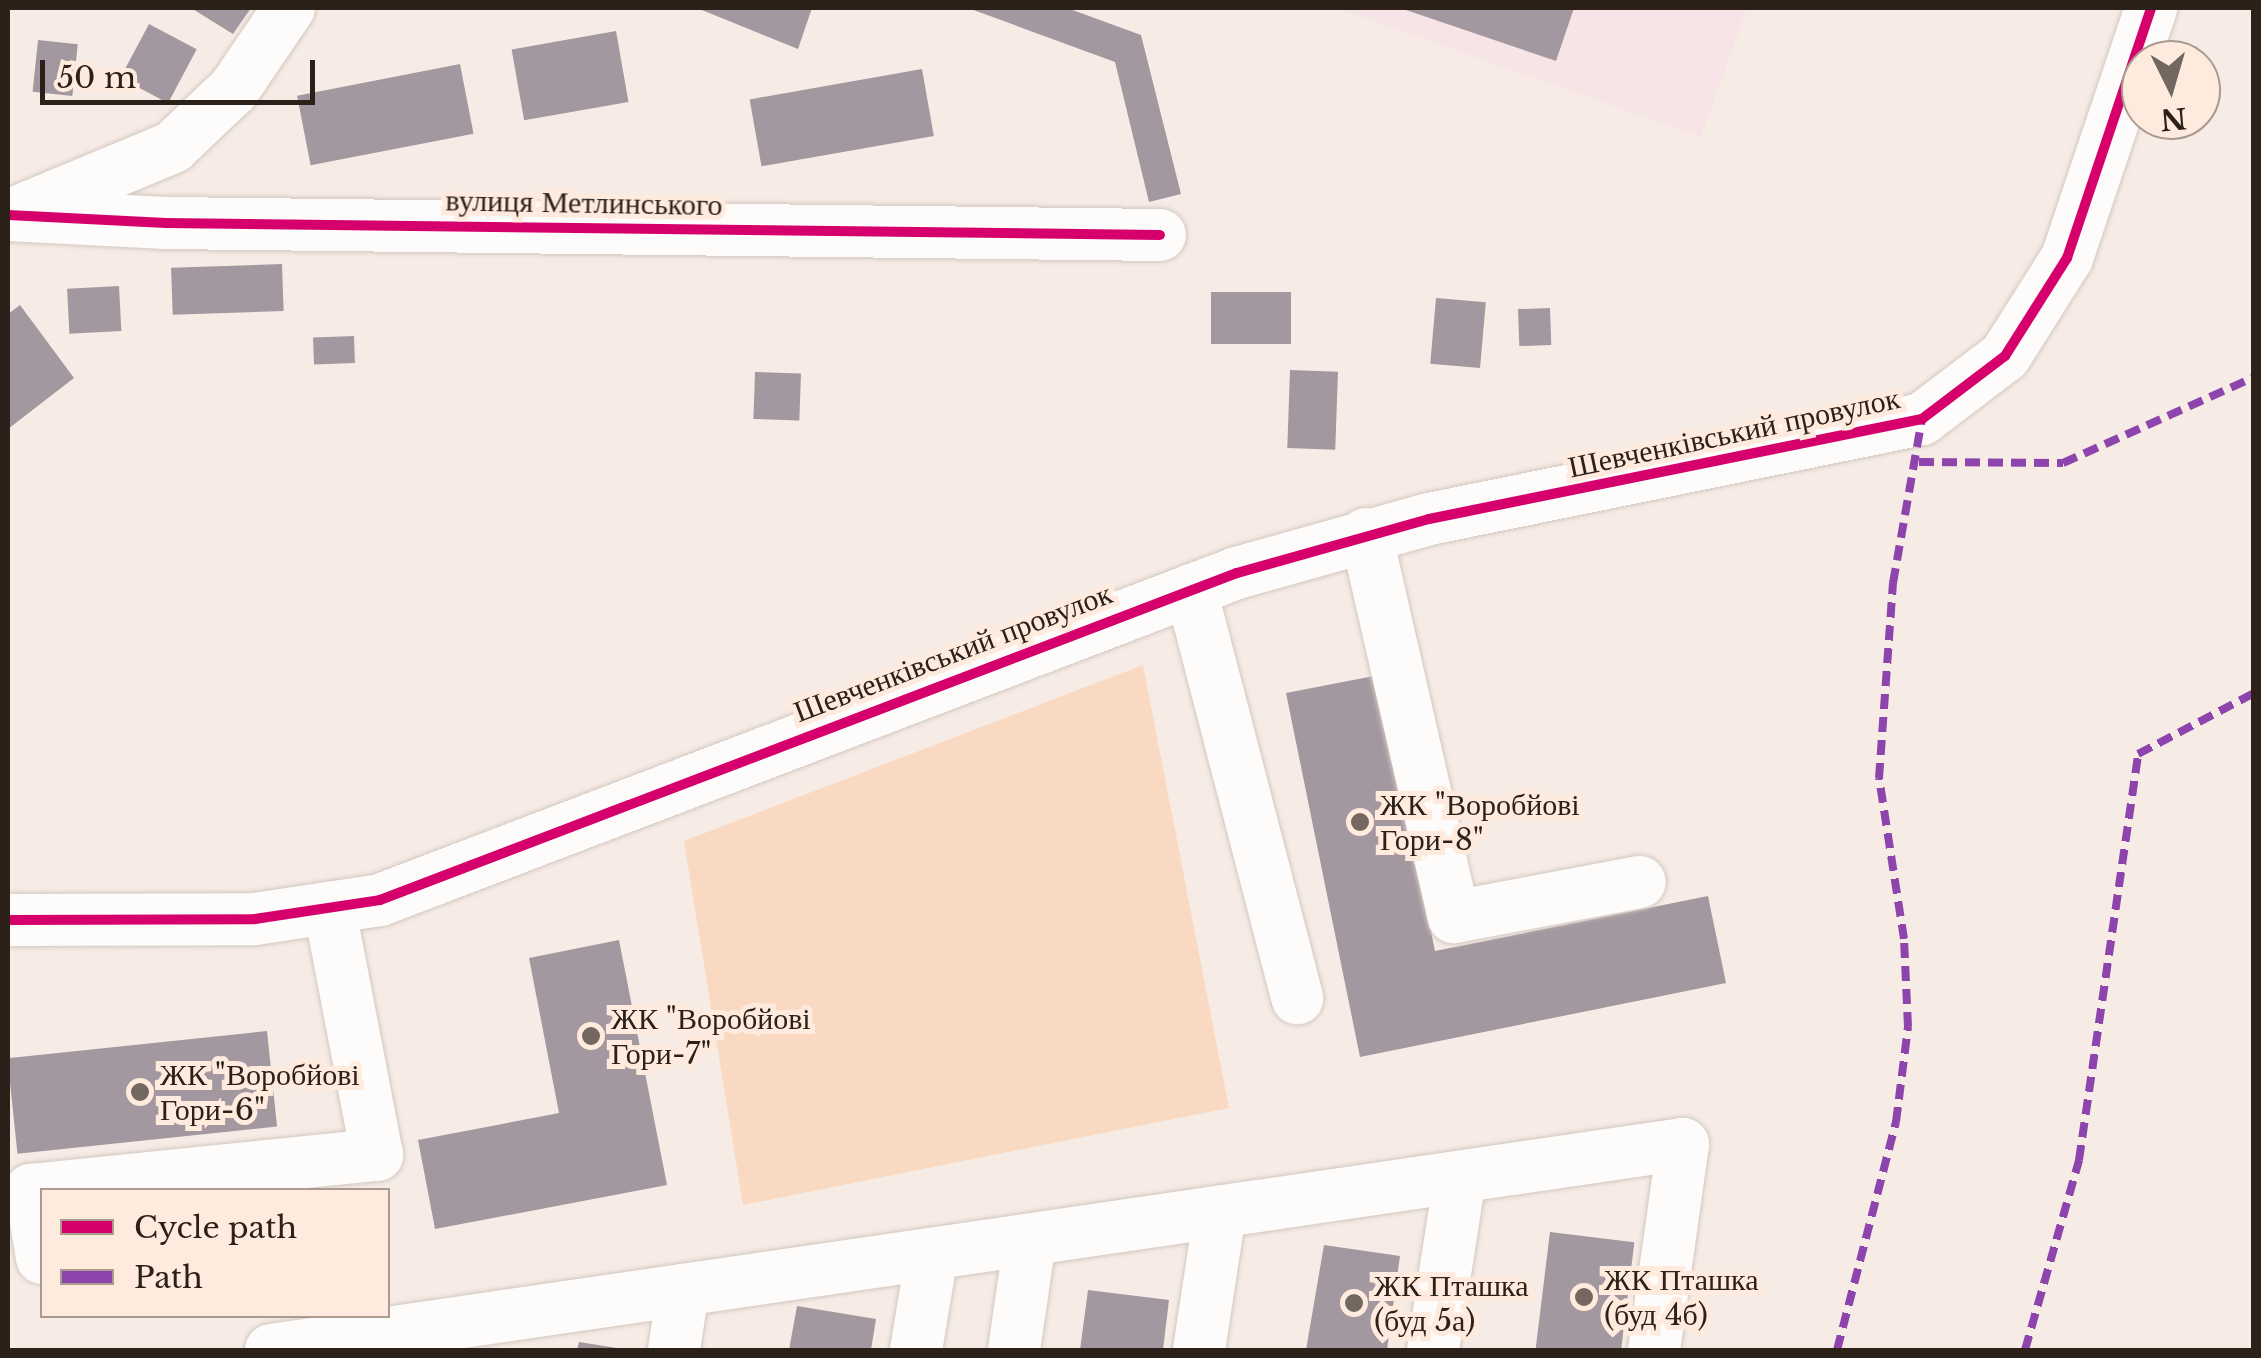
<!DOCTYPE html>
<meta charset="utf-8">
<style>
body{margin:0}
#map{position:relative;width:2261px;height:1358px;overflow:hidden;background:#f7ece5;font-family:"Libre Baskerville",serif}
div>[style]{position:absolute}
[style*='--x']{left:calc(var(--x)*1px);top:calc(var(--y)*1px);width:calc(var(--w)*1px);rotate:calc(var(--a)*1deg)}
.industrial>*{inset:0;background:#f6e4e7}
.green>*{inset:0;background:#f9d9c1}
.building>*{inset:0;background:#a498a0;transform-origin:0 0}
.roads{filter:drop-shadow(0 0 2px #d2c8c1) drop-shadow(0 0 2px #d2c8c1)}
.minor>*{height:52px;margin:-26px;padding:0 26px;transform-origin:26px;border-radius:26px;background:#fefcfb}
.quiet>*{height:8px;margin-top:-4px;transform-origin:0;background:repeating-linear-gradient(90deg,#8e44ad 0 15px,transparent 0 23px)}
.cycleway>*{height:10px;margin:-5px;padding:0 5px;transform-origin:5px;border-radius:5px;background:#d6006c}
.dots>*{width:28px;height:28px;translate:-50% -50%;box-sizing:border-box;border:5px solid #feebde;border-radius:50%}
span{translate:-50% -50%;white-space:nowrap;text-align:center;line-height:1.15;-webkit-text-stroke:10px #feebde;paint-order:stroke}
.street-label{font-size:30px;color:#2c2119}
.poi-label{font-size:30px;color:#2c2119}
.left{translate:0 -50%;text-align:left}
.frame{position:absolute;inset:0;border:10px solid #2c2119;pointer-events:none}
.legend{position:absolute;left:40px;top:1188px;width:350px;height:130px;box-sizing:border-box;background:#feebde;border:2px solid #aa9a8f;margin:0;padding:12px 18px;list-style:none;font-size:30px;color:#2c2119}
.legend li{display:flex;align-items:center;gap:20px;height:50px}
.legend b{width:50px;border:2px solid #aa9a8f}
.north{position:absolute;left:2121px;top:40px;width:100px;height:100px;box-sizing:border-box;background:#feebde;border:2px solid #aa9a8f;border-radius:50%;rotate:175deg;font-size:28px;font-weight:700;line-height:40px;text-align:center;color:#2c2119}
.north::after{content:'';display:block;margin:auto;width:35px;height:45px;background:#736860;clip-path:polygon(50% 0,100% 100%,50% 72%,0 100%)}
.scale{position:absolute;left:40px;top:60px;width:275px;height:45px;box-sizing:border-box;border:5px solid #2c2119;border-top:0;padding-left:12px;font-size:30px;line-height:35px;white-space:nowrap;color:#2c2119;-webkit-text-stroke:8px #feebde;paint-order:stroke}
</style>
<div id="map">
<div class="industrial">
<div style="clip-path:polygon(1336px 8px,1747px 8px,1701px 137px)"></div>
</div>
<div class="green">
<div style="clip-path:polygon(1143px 665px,1229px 1108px,743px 1205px,684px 841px)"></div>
</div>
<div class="building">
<div style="clip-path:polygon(191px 8px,251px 8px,233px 34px)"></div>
<div style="clip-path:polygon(697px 8px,812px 8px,798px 49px)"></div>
<div style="clip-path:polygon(968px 8px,1067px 8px,1141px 35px,1181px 194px,1149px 202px,1115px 62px)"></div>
<div style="clip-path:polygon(1400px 8px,1574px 8px,1556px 61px)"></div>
<div style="left:149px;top:24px;width:54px;height:61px;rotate:28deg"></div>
<div style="left:616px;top:31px;width:72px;height:106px;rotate:80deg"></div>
<div style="left:38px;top:40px;width:40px;height:52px;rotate:6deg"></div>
<div style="left:460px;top:64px;width:71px;height:166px;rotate:79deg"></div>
<div style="left:922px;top:69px;width:68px;height:175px;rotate:80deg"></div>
<div style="left:282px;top:264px;width:47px;height:111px;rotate:88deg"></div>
<div style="left:119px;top:286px;width:45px;height:52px;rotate:87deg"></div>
<div style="left:1211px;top:292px;width:80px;height:52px"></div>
<div style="left:1436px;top:298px;width:50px;height:66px;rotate:5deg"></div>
<div style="clip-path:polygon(20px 305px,74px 378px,8px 429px,8px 314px)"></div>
<div style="left:1550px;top:308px;width:37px;height:32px;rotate:88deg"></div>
<div style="left:354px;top:336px;width:27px;height:41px;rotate:88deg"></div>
<div style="left:1290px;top:370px;width:48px;height:78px;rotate:2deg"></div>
<div style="left:755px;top:372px;width:46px;height:47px;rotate:2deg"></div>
<div style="clip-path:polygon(1379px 675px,1435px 951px,1708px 896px,1726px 983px,1360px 1057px,1286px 693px)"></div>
<div style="clip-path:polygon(619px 940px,667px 1185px,435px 1229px,418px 1140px,559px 1113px,529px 958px)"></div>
<div style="left:267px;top:1031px;width:96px;height:261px;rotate:84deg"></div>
<div style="left:1550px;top:1232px;width:85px;height:119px;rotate:7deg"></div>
<div style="clip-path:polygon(1324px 1245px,1400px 1256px,1387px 1350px,1306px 1350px)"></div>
<div style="clip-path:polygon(1088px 1290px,1169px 1300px,1163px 1350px,1080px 1350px)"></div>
<div style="clip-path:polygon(797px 1306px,876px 1319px,871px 1350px,789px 1350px)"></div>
<div style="clip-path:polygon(579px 1342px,617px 1348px,617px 1350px,577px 1350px)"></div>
</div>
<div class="roads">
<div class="minor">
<div style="--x:22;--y:210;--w:164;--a:-22.6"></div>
<div style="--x:173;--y:147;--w:84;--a:-43.6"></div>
<div style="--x:234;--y:89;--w:98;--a:-55.8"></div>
<div style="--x:8;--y:215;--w:158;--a:2.9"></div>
<div style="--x:166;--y:223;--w:994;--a:0.69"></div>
<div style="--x:1366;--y:534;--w:393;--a:77.1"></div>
<div style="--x:1454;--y:917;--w:189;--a:-10.7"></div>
<div style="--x:1191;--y:590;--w:422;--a:75.4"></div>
<div style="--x:8;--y:920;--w:247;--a:-0.2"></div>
<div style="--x:255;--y:919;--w:126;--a:-8.6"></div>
<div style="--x:380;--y:900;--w:917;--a:-20.89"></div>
<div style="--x:1237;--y:573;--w:199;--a:-15.7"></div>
<div style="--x:1429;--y:519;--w:503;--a:-11.47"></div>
<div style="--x:1922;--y:419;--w:104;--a:-37.2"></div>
<div style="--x:2005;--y:356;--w:116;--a:-57.7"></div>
<div style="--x:2067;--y:258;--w:264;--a:-71.4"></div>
<div style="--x:42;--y:1258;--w:69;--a:-99.2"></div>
<div style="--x:31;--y:1190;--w:348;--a:-5.8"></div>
<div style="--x:377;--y:1155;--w:248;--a:-100.9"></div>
<div style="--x:271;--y:1350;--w:1427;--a:-8.3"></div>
<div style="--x:1683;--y:1144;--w:208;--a:98"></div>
<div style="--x:674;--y:1350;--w:61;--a:-81.5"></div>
<div style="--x:916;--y:1350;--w:97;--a:-80.5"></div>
<div style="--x:1014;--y:1350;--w:111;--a:-81.7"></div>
<div style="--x:1199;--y:1350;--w:140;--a:-81.3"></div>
<div style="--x:1433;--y:1350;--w:175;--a:-81.1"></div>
</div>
</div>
<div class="quiet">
<div style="--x:1919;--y:462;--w:144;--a:0.4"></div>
<div style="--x:2063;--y:463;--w:209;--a:-24.2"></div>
<div style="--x:1837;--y:1350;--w:236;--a:-75.5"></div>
<div style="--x:1896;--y:1122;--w:96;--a:-82.8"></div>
<div style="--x:1908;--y:1027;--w:88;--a:-92.6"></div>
<div style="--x:1904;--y:939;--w:163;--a:-98.8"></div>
<div style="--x:1879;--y:778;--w:196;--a:-85.9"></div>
<div style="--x:1893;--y:583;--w:167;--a:-80"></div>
<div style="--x:2025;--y:1350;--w:198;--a:-74.1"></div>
<div style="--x:2079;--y:1160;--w:410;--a:-81.7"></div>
<div style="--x:2138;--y:754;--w:131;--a:-27.7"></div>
</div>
<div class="cycleway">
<div style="--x:8;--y:215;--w:158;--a:2.9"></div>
<div style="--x:166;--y:223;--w:994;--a:0.69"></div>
<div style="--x:8;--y:920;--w:247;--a:-0.2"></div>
<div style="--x:255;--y:919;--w:126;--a:-8.6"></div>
<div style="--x:380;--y:900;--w:917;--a:-20.89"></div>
<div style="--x:1237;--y:573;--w:199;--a:-15.7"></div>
<div style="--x:1429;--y:519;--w:503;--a:-11.47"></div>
<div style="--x:1922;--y:419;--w:104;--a:-37.2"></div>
<div style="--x:2005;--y:356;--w:116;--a:-57.7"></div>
<div style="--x:2067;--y:258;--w:264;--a:-71.4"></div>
</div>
<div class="dots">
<div style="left:1360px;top:822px;background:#736860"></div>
<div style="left:591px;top:1036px;background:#736860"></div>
<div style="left:140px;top:1092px;background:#736860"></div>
<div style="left:1584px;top:1297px;background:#736860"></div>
<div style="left:1354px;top:1303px;background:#736860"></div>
</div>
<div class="street-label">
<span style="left:584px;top:203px;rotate:1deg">вулиця Метлинського</span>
<span style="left:1734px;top:433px;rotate:-12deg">Шевченківський провулок</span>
<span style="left:953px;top:653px;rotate:-21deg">Шевченківський провулок</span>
</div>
<div class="poi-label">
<span class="left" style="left:1380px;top:822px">ЖК "Воробйові<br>Гори-8"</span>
<span class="left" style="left:611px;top:1036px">ЖК "Воробйові<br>Гори-7"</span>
<span class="left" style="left:160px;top:1092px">ЖК "Воробйові<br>Гори-6"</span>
<span class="left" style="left:1604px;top:1297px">ЖК Пташка<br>(буд 4б)</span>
<span class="left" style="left:1374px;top:1303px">ЖК Пташка<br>(буд 5а)</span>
</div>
<div class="frame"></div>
<ul class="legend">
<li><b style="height:12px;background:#d6006c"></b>Cycle path</li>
<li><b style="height:12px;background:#8e44ad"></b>Path</li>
</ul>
<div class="north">N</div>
<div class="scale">50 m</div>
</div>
